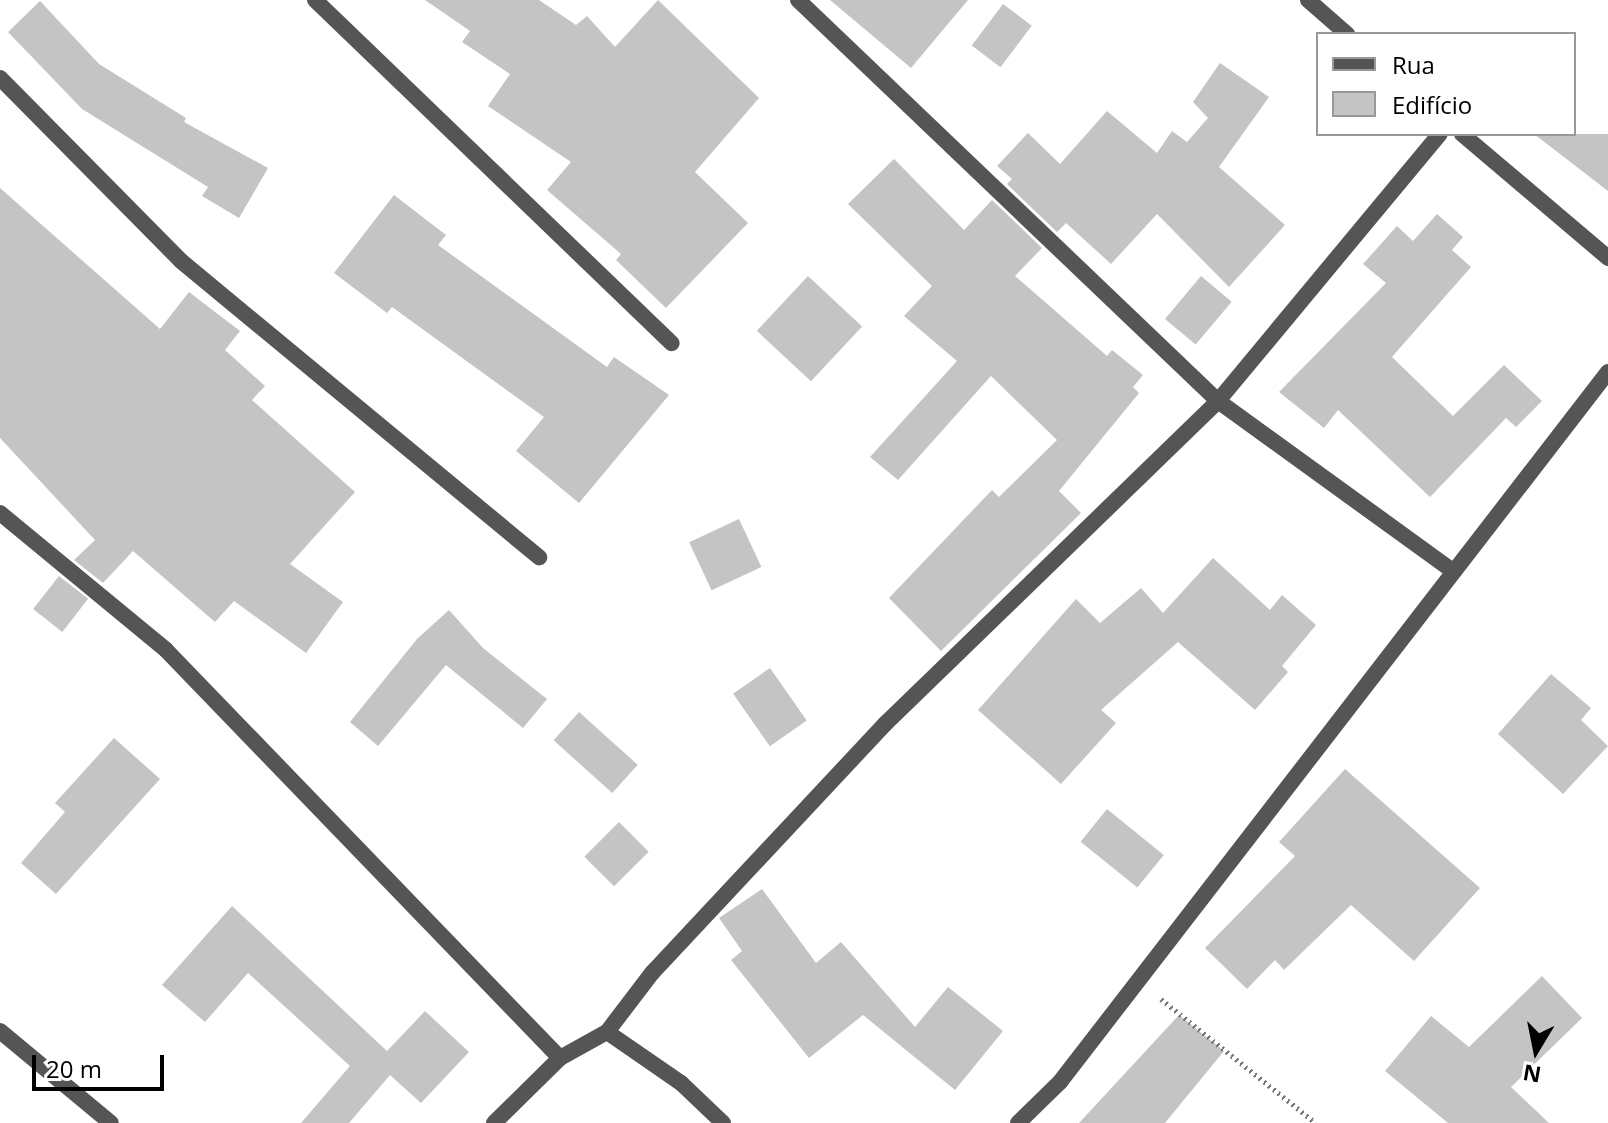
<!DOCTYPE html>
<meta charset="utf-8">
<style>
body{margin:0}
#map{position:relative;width:1608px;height:1123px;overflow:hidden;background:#fff;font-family:"Open Sans",sans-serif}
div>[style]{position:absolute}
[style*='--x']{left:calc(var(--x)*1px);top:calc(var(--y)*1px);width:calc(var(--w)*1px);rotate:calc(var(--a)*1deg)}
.building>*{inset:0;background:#c4c4c4;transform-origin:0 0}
.path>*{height:5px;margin-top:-2.5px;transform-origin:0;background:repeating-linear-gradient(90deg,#777 0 2px,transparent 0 6px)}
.minor>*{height:16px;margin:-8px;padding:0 8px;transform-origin:8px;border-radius:8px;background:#555}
span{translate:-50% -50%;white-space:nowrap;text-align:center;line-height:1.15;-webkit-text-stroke:6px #fff;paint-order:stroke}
.legend{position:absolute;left:1316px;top:32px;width:260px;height:104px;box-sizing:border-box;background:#fff;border:2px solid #999;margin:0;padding:10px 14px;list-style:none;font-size:24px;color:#000}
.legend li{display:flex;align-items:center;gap:16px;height:40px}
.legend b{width:40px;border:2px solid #999}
.north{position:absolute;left:1496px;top:1011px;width:80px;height:80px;-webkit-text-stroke:6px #fff;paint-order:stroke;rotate:190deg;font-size:22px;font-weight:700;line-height:32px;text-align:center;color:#000}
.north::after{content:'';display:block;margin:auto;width:28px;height:36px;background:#000;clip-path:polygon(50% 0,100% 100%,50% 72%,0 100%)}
.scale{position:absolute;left:32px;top:1055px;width:132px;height:36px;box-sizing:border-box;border:4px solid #000;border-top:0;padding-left:10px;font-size:24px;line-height:28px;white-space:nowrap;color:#000;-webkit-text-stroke:6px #fff;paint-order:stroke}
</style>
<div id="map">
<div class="building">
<div style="clip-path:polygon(425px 0,539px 0,576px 25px,587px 16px,615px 47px,658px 0,759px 98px,695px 172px,748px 223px,666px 308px,616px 260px,621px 254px,547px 190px,571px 162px,488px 106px,510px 74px,462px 42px,470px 31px)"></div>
<div style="clip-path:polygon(830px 0,968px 0,911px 68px)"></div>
<div style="clip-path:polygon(40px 1px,99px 64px,186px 118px,184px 122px,268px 168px,239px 218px,202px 196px,208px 187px,82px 109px,8px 32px)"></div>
<div style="left:1003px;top:4px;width:36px;height:52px;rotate:37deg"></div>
<div style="clip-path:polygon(1220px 63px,1269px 97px,1219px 167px,1285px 225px,1229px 287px,1157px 214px,1111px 264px,1066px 223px,1057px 232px,1007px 184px,1012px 179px,997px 166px,1028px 133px,1060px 164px,1107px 111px,1157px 153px,1172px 131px,1187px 142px,1208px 118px,1193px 102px)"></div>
<div style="clip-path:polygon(1534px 134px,1608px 134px,1608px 191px)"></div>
<div style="clip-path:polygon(894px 159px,964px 230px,992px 200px,1042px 248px,1015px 276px,1107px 356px,1112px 350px,1143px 375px,1133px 387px,1139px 393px,1059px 491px,1081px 513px,941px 651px,889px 598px,992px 490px,999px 497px,1057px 440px,991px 376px,898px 480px,870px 457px,957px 361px,904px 316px,932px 286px,848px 204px)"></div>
<div style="clip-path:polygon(0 188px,160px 329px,189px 292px,240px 331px,225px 350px,265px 386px,252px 400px,355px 492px,290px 564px,343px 602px,306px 653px,234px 601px,215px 622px,133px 551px,103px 583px,74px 560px,95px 540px,0 438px)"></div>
<div style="clip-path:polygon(394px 195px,446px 235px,438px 245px,607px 367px,614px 357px,669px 395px,579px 503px,516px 451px,544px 417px,392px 307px,387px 313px,334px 273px)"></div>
<div style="clip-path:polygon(1437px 214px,1463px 237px,1452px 250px,1471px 267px,1392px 357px,1453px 416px,1504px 365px,1542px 401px,1516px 427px,1506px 418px,1430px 497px,1338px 410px,1324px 428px,1279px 392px,1386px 283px,1363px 264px,1397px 226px,1413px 241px)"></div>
<div style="left:808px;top:276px;width:74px;height:75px;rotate:43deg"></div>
<div style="left:1201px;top:276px;width:40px;height:56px;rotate:40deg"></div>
<div style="left:739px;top:519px;width:53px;height:55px;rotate:65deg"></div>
<div style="clip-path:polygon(1213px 558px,1270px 610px,1282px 595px,1316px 625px,1282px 666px,1288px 672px,1255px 710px,1178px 642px,1101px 710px,1116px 723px,1061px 784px,978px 710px,1076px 599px,1100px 623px,1141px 588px,1163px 613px)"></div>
<div style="left:59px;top:576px;width:37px;height:42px;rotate:38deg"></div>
<div style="clip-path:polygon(449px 610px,483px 648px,547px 699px,523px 728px,446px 665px,378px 746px,350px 722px,417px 639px)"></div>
<div style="left:770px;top:668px;width:64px;height:45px;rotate:55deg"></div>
<div style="clip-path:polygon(1551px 674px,1591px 708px,1581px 720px,1608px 746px,1563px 794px,1498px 734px)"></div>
<div style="left:579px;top:712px;width:79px;height:38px;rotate:42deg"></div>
<div style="clip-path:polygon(114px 738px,160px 779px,56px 894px,21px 863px,65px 812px,55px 803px)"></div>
<div style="clip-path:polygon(1345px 769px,1480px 888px,1414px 961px,1351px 905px,1284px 970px,1275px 960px,1247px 989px,1205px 948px,1295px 856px,1279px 842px)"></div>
<div style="left:1107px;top:809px;width:73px;height:42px;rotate:39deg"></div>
<div style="left:619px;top:822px;width:42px;height:49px;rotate:45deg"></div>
<div style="clip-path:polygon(762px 889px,816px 963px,841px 942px,915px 1027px,948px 987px,1003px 1031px,955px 1090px,863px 1015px,809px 1058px,731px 960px,742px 951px,719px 918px)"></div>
<div style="clip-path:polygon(232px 906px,387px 1051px,425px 1011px,469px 1052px,421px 1103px,390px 1075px,349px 1123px,301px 1123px,350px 1066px,248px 973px,205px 1022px,162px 985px)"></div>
<div style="clip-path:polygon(1542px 976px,1582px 1018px,1511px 1087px,1549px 1123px,1448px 1123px,1385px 1071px,1431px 1016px,1469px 1047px)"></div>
<div style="clip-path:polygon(1179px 1015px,1224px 1051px,1165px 1123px,1079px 1123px)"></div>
</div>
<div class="path">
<div style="--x:1161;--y:999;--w:198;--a:38.7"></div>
</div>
<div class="minor">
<div style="--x:315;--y:0;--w:495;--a:43.9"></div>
<div style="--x:798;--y:0;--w:581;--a:43.67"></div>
<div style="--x:1218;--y:401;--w:291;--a:35.9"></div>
<div style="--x:1308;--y:0;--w:52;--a:41.1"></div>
<div style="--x:0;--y:78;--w:257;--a:45.3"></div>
<div style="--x:181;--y:261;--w:465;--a:39.6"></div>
<div style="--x:1462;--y:134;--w:192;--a:40.3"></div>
<div style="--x:0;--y:513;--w:215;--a:39.5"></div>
<div style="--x:166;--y:650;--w:567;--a:46"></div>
<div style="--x:0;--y:1031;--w:144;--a:39.7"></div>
<div style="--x:607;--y:1032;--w:90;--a:34.6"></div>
<div style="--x:681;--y:1083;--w:58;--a:43.6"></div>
<div style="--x:494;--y:1123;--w:93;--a:-44.6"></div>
<div style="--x:560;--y:1058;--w:54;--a:-29"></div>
<div style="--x:607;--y:1032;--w:74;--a:-52.7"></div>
<div style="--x:652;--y:973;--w:341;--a:-46.9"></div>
<div style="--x:885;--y:724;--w:464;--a:-44.1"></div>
<div style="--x:1218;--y:401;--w:347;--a:-50.3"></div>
<div style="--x:1018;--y:1123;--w:59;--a:-44.3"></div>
<div style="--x:1060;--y:1082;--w:897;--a:-52.34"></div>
</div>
<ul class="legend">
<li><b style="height:10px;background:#555"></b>Rua</li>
<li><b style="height:22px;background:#c4c4c4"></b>Edifício</li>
</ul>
<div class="north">N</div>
<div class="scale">20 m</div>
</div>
